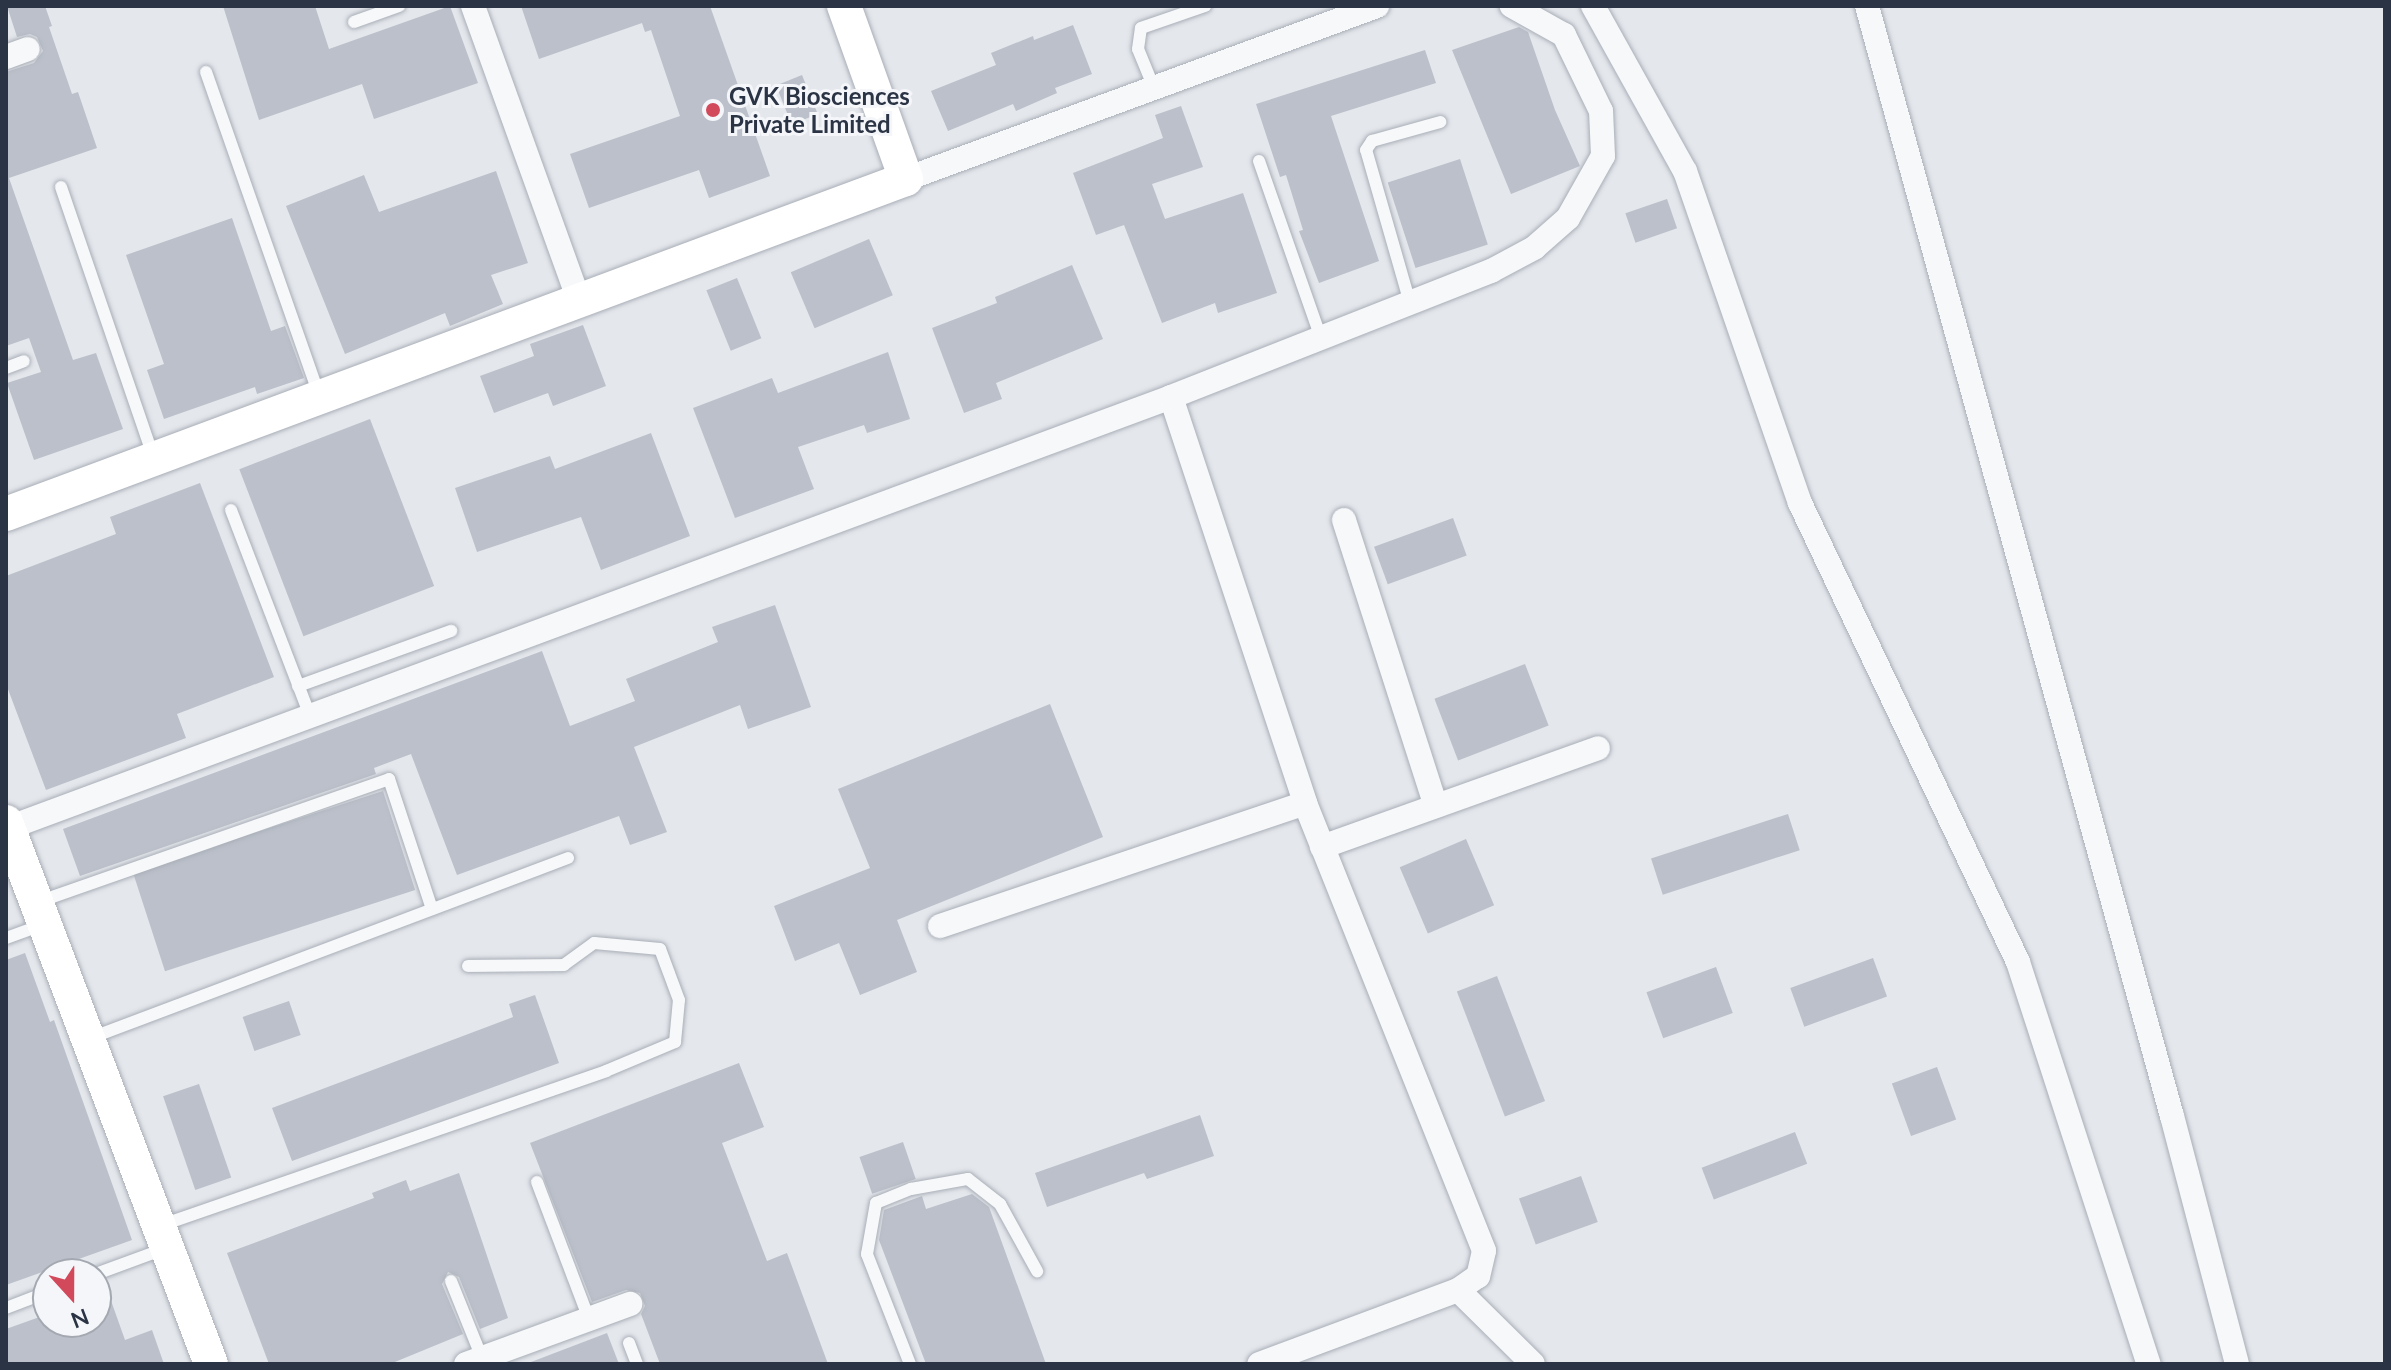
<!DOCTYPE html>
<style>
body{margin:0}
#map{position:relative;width:2391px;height:1370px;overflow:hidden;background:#e4e7ec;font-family:Lato,sans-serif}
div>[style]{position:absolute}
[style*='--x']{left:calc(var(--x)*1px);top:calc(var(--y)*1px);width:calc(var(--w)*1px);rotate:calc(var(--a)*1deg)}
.building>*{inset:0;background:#bbc0ca;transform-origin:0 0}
.roads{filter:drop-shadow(0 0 2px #a9aeb7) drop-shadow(0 0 2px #a9aeb7)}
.lane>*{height:12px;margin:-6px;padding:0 6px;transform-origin:6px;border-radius:6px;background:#f7f8fa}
.street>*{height:24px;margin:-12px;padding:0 12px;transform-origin:12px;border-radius:12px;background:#f7f8fa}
.secondary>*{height:34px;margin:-17px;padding:0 17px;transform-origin:17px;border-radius:17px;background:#fff}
.dots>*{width:22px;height:22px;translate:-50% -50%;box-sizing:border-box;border:4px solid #f4f6f9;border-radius:50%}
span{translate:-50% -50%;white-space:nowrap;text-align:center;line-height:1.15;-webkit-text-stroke:6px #f4f6f9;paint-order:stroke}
.poi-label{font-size:24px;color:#2b3445;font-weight:700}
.left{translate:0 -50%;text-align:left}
.frame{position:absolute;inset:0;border:8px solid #2b3445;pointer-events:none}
.north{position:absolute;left:32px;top:1258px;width:80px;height:80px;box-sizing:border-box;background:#f4f6f9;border:2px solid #a4a8b1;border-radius:50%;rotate:159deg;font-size:22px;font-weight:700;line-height:32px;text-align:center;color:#2b3445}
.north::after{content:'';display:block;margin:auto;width:28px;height:36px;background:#d1495b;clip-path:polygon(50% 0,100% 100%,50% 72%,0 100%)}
</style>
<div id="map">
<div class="building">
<div style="clip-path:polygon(7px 6px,45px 6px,52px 26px,49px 27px,72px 94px,78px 92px,97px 148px,9px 178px,73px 360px,96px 353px,123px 429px,34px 460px,7px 383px,41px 372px,29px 338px,6px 346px,6px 72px,34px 63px,43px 51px,37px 37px,30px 34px,17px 37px)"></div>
<div style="clip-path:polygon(223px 6px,315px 6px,329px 49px,450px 6px,478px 83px,374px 119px,362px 84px,259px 120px)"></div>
<div style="clip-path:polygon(521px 6px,710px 6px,770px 176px,709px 198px,699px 170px,589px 208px,570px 154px,680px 116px,651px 30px,645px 32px,642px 23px,539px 59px)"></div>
<div style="clip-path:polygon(1073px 25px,1092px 74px,1055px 88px,1057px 93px,1016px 111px,1013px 104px,948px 131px,931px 91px,996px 65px,991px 53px,1033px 36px,1034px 40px)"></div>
<div style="clip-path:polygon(1519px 27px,1528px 32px,1555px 110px,1580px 166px,1511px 194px,1452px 50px)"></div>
<div style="clip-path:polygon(1425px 50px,1436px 83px,1331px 116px,1379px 261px,1319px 283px,1299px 231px,1303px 230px,1286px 175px,1280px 177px,1256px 104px)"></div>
<div style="left:802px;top:75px;width:42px;height:28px;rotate:68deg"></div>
<div style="clip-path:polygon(1181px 106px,1203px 167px,1152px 184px,1165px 219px,1243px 193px,1277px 293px,1218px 313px,1215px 303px,1162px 323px,1124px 225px,1096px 235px,1073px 173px,1163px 138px,1155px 115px)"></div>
<div style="left:1460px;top:159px;width:90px;height:76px;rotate:72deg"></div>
<div style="clip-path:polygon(496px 171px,528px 263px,491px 275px,503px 304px,450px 326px,445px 313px,345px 354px,286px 206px,364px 175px,379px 212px)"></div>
<div style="left:1667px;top:199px;width:31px;height:44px;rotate:71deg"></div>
<div style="clip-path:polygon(232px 218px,271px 331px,285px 326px,304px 378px,257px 394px,255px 387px,164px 419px,147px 370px,164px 364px,126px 255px)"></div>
<div style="left:869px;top:239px;width:61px;height:85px;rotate:67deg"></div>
<div style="clip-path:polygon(1072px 265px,1103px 339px,996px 383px,1002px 399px,964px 413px,932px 328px,997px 303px,995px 297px)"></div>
<div style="left:737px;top:278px;width:65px;height:33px;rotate:68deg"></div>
<div style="clip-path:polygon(583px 325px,606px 386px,553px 406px,548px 393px,494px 413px,480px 376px,534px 356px,530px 344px)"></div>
<div style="clip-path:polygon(888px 352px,910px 419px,867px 433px,864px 425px,798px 447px,814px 489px,735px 518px,693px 408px,772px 378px,778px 393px)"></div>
<div style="left:370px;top:419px;width:179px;height:140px;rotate:69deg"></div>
<div style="clip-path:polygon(651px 433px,690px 536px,601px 570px,581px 517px,477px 552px,455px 488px,550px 456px,555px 469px)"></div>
<div style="clip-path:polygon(200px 483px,274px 677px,177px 714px,186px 738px,46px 790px,6px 684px,6px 576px,116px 534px,110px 517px)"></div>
<div style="left:1453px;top:518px;width:40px;height:84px;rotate:70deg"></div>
<div style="clip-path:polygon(775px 605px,811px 707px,748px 729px,740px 705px,634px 747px,667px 832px,630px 845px,619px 816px,457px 875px,411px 754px,374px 768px,376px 774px,80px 876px,63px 829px,542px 651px,570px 726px,635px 701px,626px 679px,718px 642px,712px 627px)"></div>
<div style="left:1525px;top:664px;width:66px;height:97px;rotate:69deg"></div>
<div style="clip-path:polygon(1050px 704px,1103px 837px,897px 920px,917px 972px,860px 995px,839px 943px,795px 961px,774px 906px,870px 868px,838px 789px)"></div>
<div style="left:383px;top:791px;width:104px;height:263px;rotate:72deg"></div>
<div style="left:1788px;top:814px;width:38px;height:144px;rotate:72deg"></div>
<div style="left:1466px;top:839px;width:72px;height:72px;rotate:67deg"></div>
<div style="clip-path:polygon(25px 953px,50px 1022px,54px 1020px,132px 1240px,6px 1285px,6px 960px)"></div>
<div style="left:1873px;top:958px;width:41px;height:88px;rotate:70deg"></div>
<div style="left:1716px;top:967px;width:49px;height:74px;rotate:70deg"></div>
<div style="left:1497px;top:976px;width:134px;height:43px;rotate:69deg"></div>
<div style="clip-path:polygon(535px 995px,559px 1063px,292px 1161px,272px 1108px,513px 1017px,509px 1004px)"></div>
<div style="left:289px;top:1001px;width:36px;height:49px;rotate:71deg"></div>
<div style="clip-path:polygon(739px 1063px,764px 1127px,722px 1143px,767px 1261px,787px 1253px,828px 1364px,660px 1364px,641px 1314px,645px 1306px,640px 1293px,626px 1290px,592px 1302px,530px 1143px)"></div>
<div style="left:1937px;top:1067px;width:56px;height:48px;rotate:70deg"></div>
<div style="left:199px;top:1084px;width:99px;height:38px;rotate:71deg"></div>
<div style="clip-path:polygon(1200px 1115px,1214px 1156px,1147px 1179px,1144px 1173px,1047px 1207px,1035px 1173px)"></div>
<div style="left:1795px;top:1132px;width:34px;height:100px;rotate:69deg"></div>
<div style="left:903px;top:1142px;width:39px;height:46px;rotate:71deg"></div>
<div style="clip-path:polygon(459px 1173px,508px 1318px,480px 1329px,459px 1277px,448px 1272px,442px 1284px,463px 1334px,390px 1364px,269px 1364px,227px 1253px,374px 1198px,372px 1193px,406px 1180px,410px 1191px)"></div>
<div style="left:1581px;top:1176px;width:49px;height:66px;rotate:70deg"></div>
<div style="clip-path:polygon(972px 1194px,989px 1207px,1046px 1364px,926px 1364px,879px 1240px,884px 1210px,922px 1196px,926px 1209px)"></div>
<div style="clip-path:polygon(104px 1281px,125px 1340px,152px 1330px,164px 1364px,6px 1364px,6px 1329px,48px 1314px,48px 1322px,96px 1322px,96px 1283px)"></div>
<div style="clip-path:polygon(607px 1333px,619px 1364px,531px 1364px,531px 1362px)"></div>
</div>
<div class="roads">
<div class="lane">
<div style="--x:354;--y:22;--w:48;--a:-19.6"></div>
<div style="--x:206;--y:72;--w:341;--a:70.7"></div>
<div style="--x:1154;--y:88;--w:42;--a:-112.3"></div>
<div style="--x:1138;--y:49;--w:21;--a:-82"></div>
<div style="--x:1141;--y:28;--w:68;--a:-19"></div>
<div style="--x:1259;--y:161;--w:188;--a:70.7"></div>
<div style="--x:61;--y:187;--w:283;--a:71.1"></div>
<div style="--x:1410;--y:303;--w:159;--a:-106"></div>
<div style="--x:1366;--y:150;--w:11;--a:-56"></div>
<div style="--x:1372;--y:141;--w:71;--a:-15.6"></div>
<div style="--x:6;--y:368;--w:19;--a:-21"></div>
<div style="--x:231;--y:510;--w:221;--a:69"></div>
<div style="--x:298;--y:686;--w:163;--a:-19.8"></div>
<div style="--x:38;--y:902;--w:372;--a:-19.3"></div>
<div style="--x:389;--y:779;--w:137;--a:71.7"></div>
<div style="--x:6;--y:938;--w:37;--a:-20"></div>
<div style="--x:88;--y:1039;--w:513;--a:-20.66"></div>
<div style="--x:537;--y:1182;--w:147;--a:69.2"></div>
<div style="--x:162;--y:1225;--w:470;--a:-19.1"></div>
<div style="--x:606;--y:1071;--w:75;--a:-22.8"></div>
<div style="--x:675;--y:1042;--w:42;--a:-84.6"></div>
<div style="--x:679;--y:1000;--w:54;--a:-110.4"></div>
<div style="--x:660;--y:949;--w:66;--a:-174.8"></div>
<div style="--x:594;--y:943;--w:37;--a:144"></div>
<div style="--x:564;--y:965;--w:96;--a:179.4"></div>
<div style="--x:96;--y:1274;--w:72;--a:-20.2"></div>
<div style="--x:451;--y:1281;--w:83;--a:68.1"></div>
<div style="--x:6;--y:1308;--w:45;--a:-20.9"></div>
<div style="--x:629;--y:1343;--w:22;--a:69"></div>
<div style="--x:910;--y:1364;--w:118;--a:-111.4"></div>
<div style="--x:867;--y:1254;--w:52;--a:-80"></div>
<div style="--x:876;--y:1203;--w:38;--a:-22"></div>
<div style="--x:911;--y:1189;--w:58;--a:-10"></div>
<div style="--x:968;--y:1179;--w:41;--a:38"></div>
<div style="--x:1000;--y:1204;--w:77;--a:61.1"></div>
</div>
<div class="street">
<div style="--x:473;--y:6;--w:313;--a:70.2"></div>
<div style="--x:1593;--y:6;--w:189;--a:60.9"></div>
<div style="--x:1685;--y:171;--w:351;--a:70.9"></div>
<div style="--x:1800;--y:503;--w:508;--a:64.59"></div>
<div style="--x:2018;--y:962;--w:423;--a:72"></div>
<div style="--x:1867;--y:6;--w:1151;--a:74.64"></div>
<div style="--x:2172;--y:1116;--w:256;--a:75.3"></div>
<div style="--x:6;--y:57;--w:23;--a:-20"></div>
<div style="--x:906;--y:179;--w:502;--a:-20.17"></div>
<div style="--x:1171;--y:397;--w:428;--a:71.7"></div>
<div style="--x:1305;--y:803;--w:482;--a:68.2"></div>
<div style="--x:1484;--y:1251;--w:26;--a:103"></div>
<div style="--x:1478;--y:1276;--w:24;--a:145"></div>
<div style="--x:1458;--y:1290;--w:212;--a:159.6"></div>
<div style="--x:1344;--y:520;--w:300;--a:72.2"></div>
<div style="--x:8;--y:828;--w:1240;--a:-20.33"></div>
<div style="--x:1171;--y:397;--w:344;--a:-21.5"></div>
<div style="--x:1491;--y:271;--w:49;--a:-28.1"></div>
<div style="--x:1534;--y:248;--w:45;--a:-41.4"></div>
<div style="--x:1568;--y:218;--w:71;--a:-60.6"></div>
<div style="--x:1603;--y:156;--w:45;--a:-92.5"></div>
<div style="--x:1601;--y:111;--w:85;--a:-116"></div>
<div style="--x:1564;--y:35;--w:60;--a:-150.9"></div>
<div style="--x:1322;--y:847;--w:293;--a:-19.7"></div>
<div style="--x:940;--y:926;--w:385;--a:-18.6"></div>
<div style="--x:1458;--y:1290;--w:105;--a:44.6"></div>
<div style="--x:466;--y:1364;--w:175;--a:-20.1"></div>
</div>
<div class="secondary">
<div style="--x:6;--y:514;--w:960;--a:-20.42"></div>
<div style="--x:906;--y:179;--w:184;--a:-109.7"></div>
<div style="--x:6;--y:822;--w:579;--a:69.28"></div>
</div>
</div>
<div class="dots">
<div style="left:713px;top:110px;background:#d1495b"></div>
</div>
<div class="poi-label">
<span class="left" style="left:729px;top:110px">GVK Biosciences<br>Private Limited</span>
</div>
<div class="frame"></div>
<div class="north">N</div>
</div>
